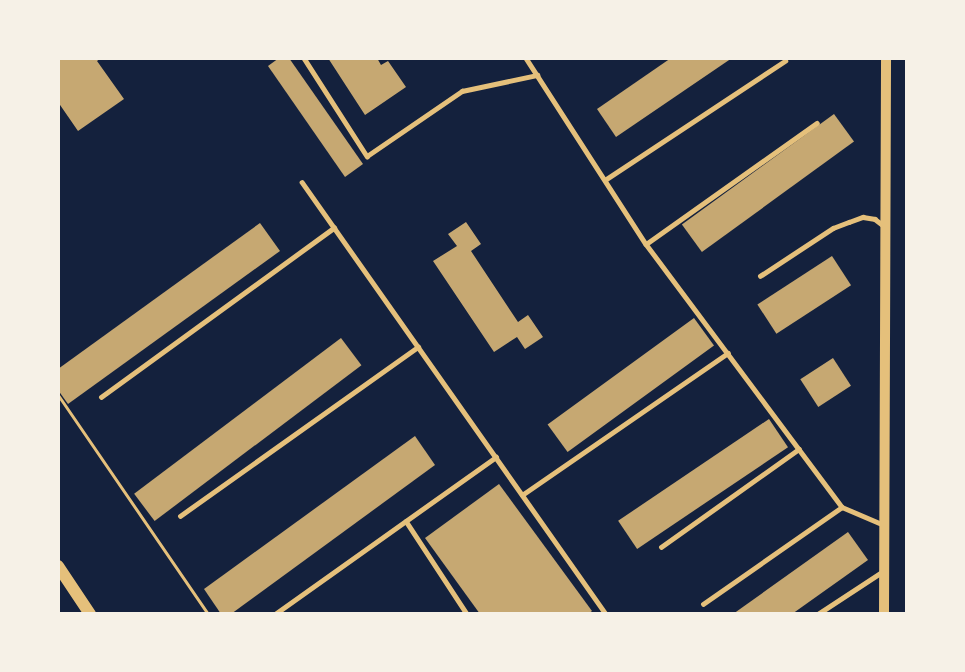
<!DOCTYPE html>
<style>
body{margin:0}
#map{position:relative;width:965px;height:672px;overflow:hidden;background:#14213d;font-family:"IBM Plex Sans",sans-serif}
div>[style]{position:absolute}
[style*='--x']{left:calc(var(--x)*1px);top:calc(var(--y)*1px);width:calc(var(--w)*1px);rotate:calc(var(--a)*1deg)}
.building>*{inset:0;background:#c6a872;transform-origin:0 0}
.path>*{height:3px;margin:-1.5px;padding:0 1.5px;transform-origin:1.5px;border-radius:1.5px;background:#e5c07b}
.service>*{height:4.5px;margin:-2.25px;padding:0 2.25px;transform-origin:2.25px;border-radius:2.25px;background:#e5c07b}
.tertiary>*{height:10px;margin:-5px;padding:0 5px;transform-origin:5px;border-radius:5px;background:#e5c07b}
.secondary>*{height:12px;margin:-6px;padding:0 6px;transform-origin:6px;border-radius:6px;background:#e5c07b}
span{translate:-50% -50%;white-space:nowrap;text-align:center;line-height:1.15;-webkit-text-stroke:4.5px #f6f1e7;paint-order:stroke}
.frame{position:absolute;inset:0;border:60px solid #f6f1e7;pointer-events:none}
</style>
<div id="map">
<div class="building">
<div style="clip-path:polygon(58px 58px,101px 58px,97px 61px,124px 99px,78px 131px,58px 102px)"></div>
<div style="clip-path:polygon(279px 58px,289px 58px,363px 164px,345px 177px,268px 66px)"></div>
<div style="clip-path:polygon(328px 58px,377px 58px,381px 65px,388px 61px,406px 87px,365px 115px)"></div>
<div style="clip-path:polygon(671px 58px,732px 58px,616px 137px,597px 109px)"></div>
<div style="left:834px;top:114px;width:34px;height:188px;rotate:54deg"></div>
<div style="clip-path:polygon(466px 222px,481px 244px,471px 251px,518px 322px,528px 315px,543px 337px,525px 349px,517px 337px,494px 352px,433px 261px,457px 246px,448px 234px)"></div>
<div style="clip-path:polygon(260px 223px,280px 251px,68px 404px,58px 390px,58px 369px)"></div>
<div style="left:832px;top:256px;width:35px;height:89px;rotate:57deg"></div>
<div style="left:694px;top:318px;width:34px;height:181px;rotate:54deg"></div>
<div style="left:341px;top:338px;width:34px;height:259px;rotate:53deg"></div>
<div style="left:833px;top:358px;width:33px;height:39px;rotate:57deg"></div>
<div style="left:769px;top:419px;width:34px;height:182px;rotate:56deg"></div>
<div style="clip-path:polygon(415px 436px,435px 465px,231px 614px,221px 614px,204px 589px)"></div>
<div style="clip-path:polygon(499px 484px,592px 611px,588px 614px,480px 614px,425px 538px)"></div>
<div style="clip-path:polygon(848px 532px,868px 560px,792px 614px,733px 614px)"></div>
</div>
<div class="path">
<div style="--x:58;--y:395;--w:265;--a:55.6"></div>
</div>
<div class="service">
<div style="--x:304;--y:58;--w:117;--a:57.3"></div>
<div style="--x:367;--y:156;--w:115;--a:-34.4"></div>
<div style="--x:462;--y:91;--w:77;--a:-12"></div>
<div style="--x:526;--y:58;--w:221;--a:57.2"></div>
<div style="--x:646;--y:244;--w:328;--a:53.3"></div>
<div style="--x:605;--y:180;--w:216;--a:-33.5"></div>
<div style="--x:302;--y:182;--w:528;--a:54.87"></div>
<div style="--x:646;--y:244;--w:209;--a:-35.3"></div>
<div style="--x:760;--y:276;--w:87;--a:-33.3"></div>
<div style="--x:833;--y:228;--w:17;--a:-21"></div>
<div style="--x:849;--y:222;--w:15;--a:-20"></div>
<div style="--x:863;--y:217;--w:12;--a:9"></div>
<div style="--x:875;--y:219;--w:11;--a:38"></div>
<div style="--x:101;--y:397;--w:288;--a:-36"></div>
<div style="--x:522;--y:495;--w:250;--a:-34.6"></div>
<div style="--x:180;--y:516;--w:292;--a:-35.4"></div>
<div style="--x:406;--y:521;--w:111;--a:56.7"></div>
<div style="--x:661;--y:547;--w:169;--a:-35.4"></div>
<div style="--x:703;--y:604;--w:169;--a:-34.9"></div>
<div style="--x:842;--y:507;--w:46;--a:23.2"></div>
<div style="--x:275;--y:614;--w:271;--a:-35.4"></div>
<div style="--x:818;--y:614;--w:77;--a:-33.3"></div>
</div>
<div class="tertiary">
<div style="--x:884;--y:614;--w:556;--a:-89.79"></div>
</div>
<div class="secondary">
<div style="--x:58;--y:566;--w:58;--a:56.3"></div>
</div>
<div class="frame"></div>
</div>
